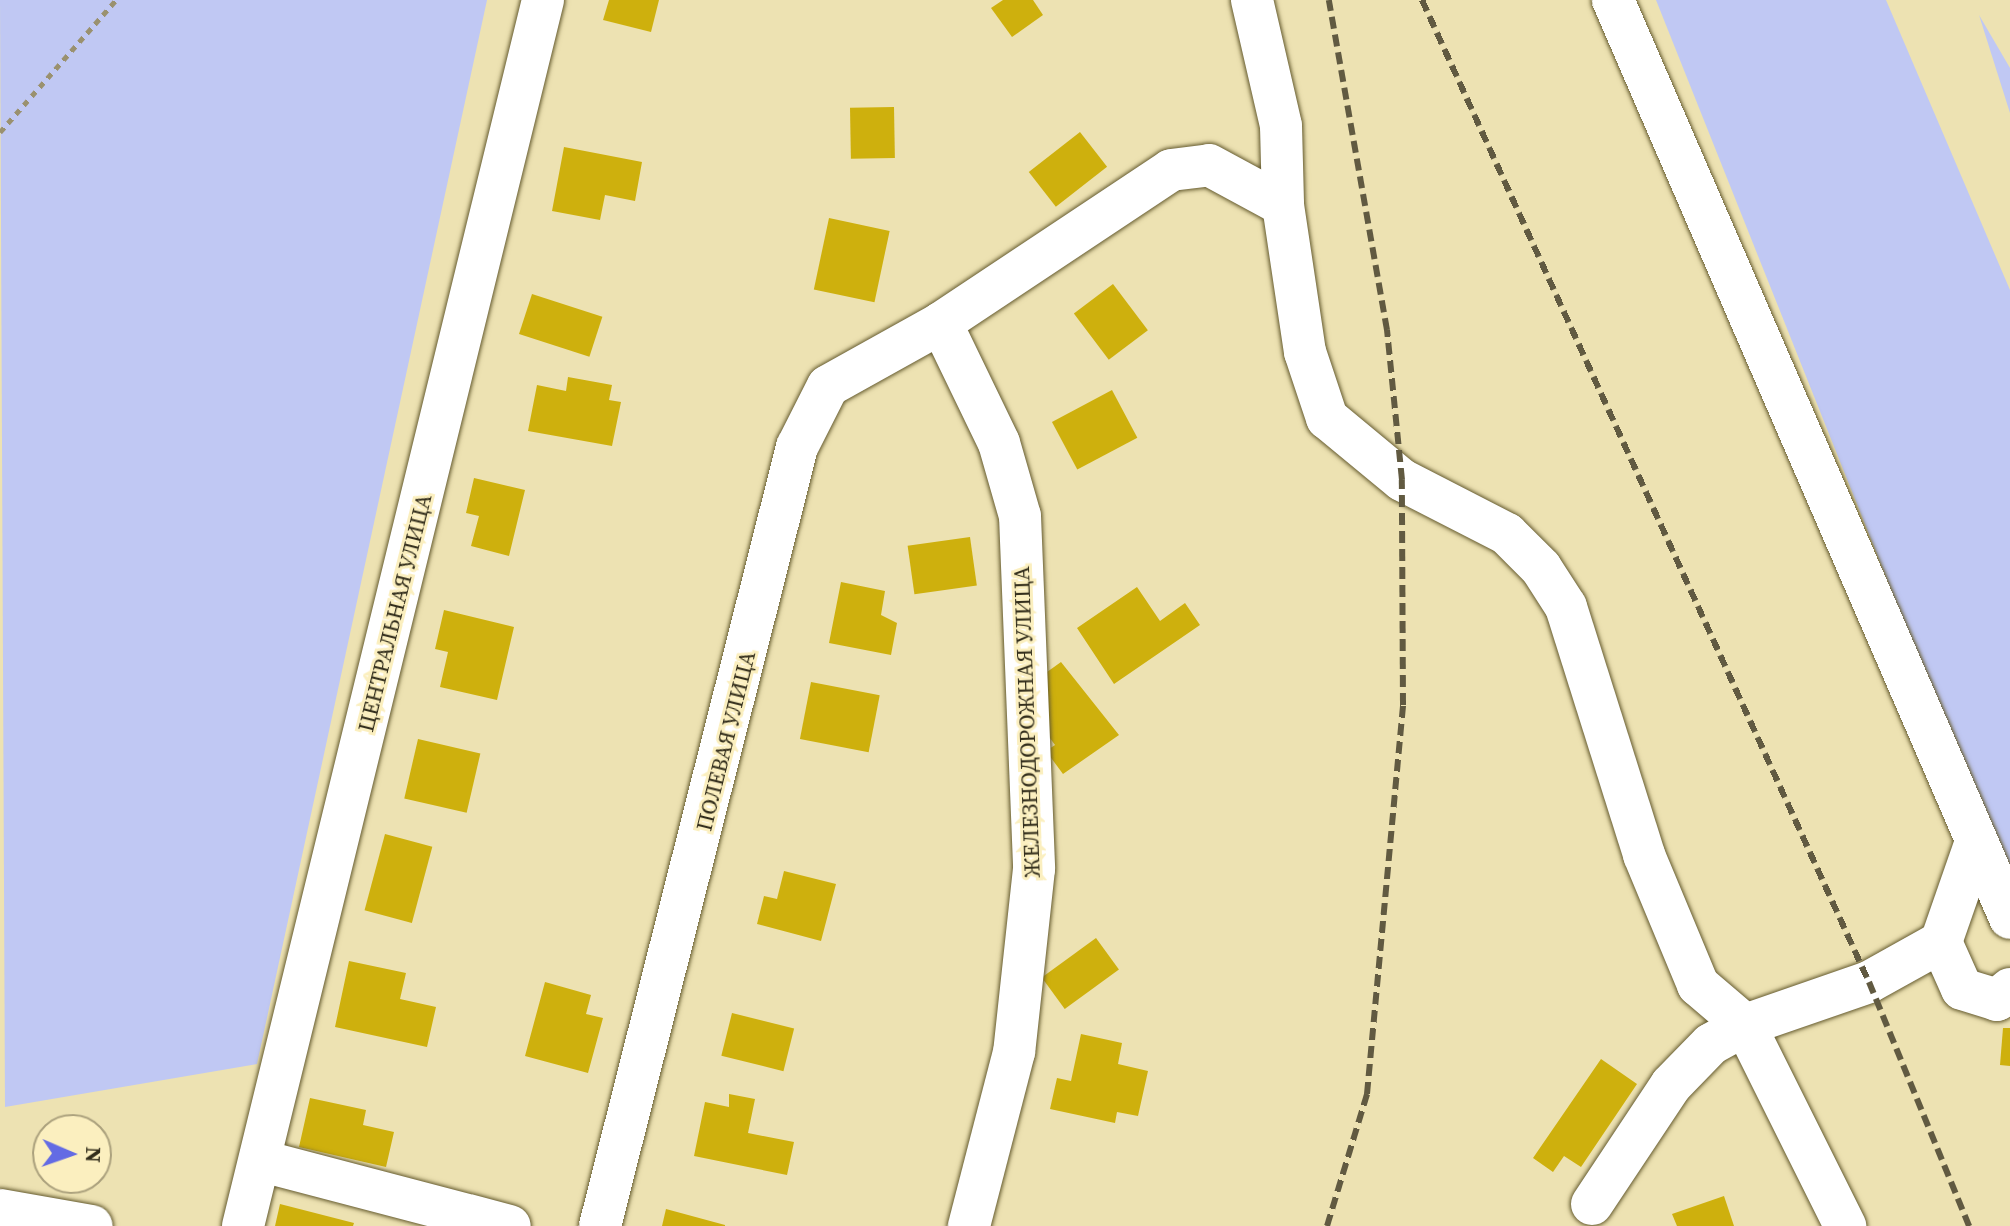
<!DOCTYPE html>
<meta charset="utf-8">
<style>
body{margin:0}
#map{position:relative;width:2010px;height:1226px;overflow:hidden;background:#ede2b2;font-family:"Source Serif 4",serif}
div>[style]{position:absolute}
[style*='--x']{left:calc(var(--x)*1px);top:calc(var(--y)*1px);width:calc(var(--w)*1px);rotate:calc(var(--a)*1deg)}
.green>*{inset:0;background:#c0c8f3}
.building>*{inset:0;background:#ceb00d;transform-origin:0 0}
.path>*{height:5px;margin-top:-2.5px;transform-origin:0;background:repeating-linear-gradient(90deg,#9a916f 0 6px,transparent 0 12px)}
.roads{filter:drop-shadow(0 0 2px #655b2f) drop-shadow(0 0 2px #655b2f)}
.minor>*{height:42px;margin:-21px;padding:0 21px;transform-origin:21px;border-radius:21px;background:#fff}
.rail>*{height:6px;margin-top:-3px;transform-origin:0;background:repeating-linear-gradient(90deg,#615a41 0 12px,transparent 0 18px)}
span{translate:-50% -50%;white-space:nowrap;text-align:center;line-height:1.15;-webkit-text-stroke:6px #fbefbf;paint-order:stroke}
.street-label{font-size:22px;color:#322d1b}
.north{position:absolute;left:32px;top:1114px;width:80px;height:80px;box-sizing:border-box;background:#fbefbf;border:2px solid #aba17d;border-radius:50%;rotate:92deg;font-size:22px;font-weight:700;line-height:32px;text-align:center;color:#322d1b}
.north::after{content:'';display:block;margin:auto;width:28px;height:36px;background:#636be4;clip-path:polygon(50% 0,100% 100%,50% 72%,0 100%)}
</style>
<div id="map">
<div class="green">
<div style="clip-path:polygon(0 0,487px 0,257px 1064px,5px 1107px)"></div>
<div style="clip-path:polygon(1656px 0,1886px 0,2010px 290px,2010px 888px)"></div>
<div style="clip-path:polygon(1979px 15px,2010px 68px,2010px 113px)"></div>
</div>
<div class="building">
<div style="clip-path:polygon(609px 0,659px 0,651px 32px,603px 20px)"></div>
<div style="clip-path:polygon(1003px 0,1033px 0,1043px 15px,1012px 37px,991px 8px)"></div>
<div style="left:894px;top:107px;width:51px;height:44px;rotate:89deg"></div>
<div style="left:1080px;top:132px;width:44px;height:65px;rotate:52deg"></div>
<div style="clip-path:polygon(564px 147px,642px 162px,635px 201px,605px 195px,600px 220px,552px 211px)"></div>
<div style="left:829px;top:218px;width:62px;height:73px;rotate:12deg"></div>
<div style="left:1113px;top:284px;width:58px;height:49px;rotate:53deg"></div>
<div style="left:532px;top:294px;width:74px;height:42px;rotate:18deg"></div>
<div style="clip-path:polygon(568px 377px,612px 385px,609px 400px,621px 402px,612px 446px,528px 431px,537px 385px,566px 391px)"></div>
<div style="left:1112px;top:390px;width:54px;height:68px;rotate:62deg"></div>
<div style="clip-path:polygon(474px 478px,525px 490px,509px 556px,471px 546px,479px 516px,466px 513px)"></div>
<div style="left:970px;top:537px;width:49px;height:63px;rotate:82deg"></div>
<div style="clip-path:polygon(841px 582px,885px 591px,881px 615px,897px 623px,891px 655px,829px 643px)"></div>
<div style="clip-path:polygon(1137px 587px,1160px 621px,1185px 603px,1200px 625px,1114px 684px,1077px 628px)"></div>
<div style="clip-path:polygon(444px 610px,514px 627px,497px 700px,440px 687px,448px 652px,435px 649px)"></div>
<div style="clip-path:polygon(1061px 662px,1119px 735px,1063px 774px,1046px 751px,1055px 745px,1039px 723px,1049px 716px,1037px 698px,1040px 677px)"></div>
<div style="left:811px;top:682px;width:70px;height:58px;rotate:11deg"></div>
<div style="left:418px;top:739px;width:64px;height:61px;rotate:13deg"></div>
<div style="left:385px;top:834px;width:49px;height:79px;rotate:15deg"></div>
<div style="clip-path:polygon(784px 871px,836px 884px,821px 941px,757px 924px,764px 896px,777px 899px)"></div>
<div style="left:1096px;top:938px;width:39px;height:67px;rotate:54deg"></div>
<div style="clip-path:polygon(349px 961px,406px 973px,400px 999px,436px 1007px,427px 1047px,335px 1027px)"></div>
<div style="clip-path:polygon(545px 982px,591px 995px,586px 1014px,603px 1018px,588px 1073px,525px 1056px)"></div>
<div style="left:732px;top:1013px;width:64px;height:44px;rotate:14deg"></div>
<div style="clip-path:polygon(2003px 1028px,2010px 1028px,2010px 1066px,2000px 1065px)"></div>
<div style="clip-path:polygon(1081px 1034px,1122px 1043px,1118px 1064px,1148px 1071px,1138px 1116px,1117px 1112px,1115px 1123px,1050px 1109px,1057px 1078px,1071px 1081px)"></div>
<div style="clip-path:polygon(1601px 1059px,1637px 1084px,1581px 1167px,1564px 1156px,1553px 1172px,1533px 1158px)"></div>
<div style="clip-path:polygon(729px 1094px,755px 1099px,748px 1133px,794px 1142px,787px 1175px,694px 1156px,705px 1102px,729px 1107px)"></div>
<div style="clip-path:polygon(310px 1098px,366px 1110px,363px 1125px,394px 1132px,386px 1167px,299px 1147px)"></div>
<div style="clip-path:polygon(1724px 1196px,1734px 1226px,1677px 1226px,1672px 1214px)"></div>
<div style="clip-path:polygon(280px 1204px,354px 1223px,353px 1226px,275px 1226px)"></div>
<div style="clip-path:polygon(666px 1209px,725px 1225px,725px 1226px,662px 1226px)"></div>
</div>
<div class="path">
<div style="--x:0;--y:132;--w:176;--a:-48.7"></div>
</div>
<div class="roads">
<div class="minor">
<div style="--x:1252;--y:0;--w:129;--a:77"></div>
<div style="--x:1281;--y:126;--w:79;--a:88.5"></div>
<div style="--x:1613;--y:0;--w:1000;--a:66.61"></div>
<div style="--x:941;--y:323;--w:133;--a:64.2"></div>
<div style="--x:999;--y:443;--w:76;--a:74"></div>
<div style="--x:1020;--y:516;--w:353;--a:87.7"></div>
<div style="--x:1034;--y:869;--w:184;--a:96.2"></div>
<div style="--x:1014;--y:1052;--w:180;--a:104.5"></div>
<div style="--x:1941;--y:942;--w:51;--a:65.9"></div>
<div style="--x:1962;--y:989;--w:37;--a:17"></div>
<div style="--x:1997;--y:1000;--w:17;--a:-40"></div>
<div style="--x:262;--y:1161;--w:256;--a:14.7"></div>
<div style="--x:1592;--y:1204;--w:143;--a:-56.4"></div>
<div style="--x:1671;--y:1085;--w:57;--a:-45.7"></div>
<div style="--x:1711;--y:1044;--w:39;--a:-29"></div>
<div style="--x:1745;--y:1025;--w:225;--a:63.5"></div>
<div style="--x:0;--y:1210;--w:93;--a:9.9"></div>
<div style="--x:243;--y:1226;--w:1262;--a:-76.25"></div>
<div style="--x:600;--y:1226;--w:804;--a:-75.81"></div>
<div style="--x:797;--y:447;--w:68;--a:-63.1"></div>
<div style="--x:828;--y:386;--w:129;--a:-29.1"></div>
<div style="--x:941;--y:323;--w:276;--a:-33.6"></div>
<div style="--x:1171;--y:170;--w:38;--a:-7"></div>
<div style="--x:1209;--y:165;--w:84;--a:28.4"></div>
<div style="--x:1283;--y:205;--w:149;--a:81.5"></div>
<div style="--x:1305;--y:352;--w:70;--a:71.6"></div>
<div style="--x:1327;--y:418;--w:97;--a:39.6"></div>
<div style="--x:1402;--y:480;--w:118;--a:27.2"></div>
<div style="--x:1507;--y:534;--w:48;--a:45"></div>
<div style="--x:1541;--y:568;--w:46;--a:57.3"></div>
<div style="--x:1566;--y:607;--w:260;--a:72.5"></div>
<div style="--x:1644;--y:855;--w:141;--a:67.4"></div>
<div style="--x:1698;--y:985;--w:62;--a:40.4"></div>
<div style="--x:1745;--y:1025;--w:131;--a:-19.1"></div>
<div style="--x:1869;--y:982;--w:82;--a:-29.1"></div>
<div style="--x:1941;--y:942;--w:101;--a:-70.8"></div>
</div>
</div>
<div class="rail">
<div style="--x:1422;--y:0;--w:1079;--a:65.53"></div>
<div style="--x:1869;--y:982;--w:264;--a:67.7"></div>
<div style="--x:1327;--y:1226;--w:138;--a:-73.1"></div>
<div style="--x:1367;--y:1094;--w:391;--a:-84.7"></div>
<div style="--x:1403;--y:705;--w:225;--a:-90.3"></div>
<div style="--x:1402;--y:480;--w:151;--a:-95.7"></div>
<div style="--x:1387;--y:330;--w:335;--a:-100"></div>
</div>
<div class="street-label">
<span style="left:395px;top:613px;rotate:-76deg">ЦЕНТРАЛЬНАЯ УЛИЦА</span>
<span style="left:1027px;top:722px;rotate:-92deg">ЖЕЛЕЗНОДОРОЖНАЯ УЛИЦА</span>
<span style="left:726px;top:741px;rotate:-76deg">ПОЛЕВАЯ УЛИЦА</span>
</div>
<div class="north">N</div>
</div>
